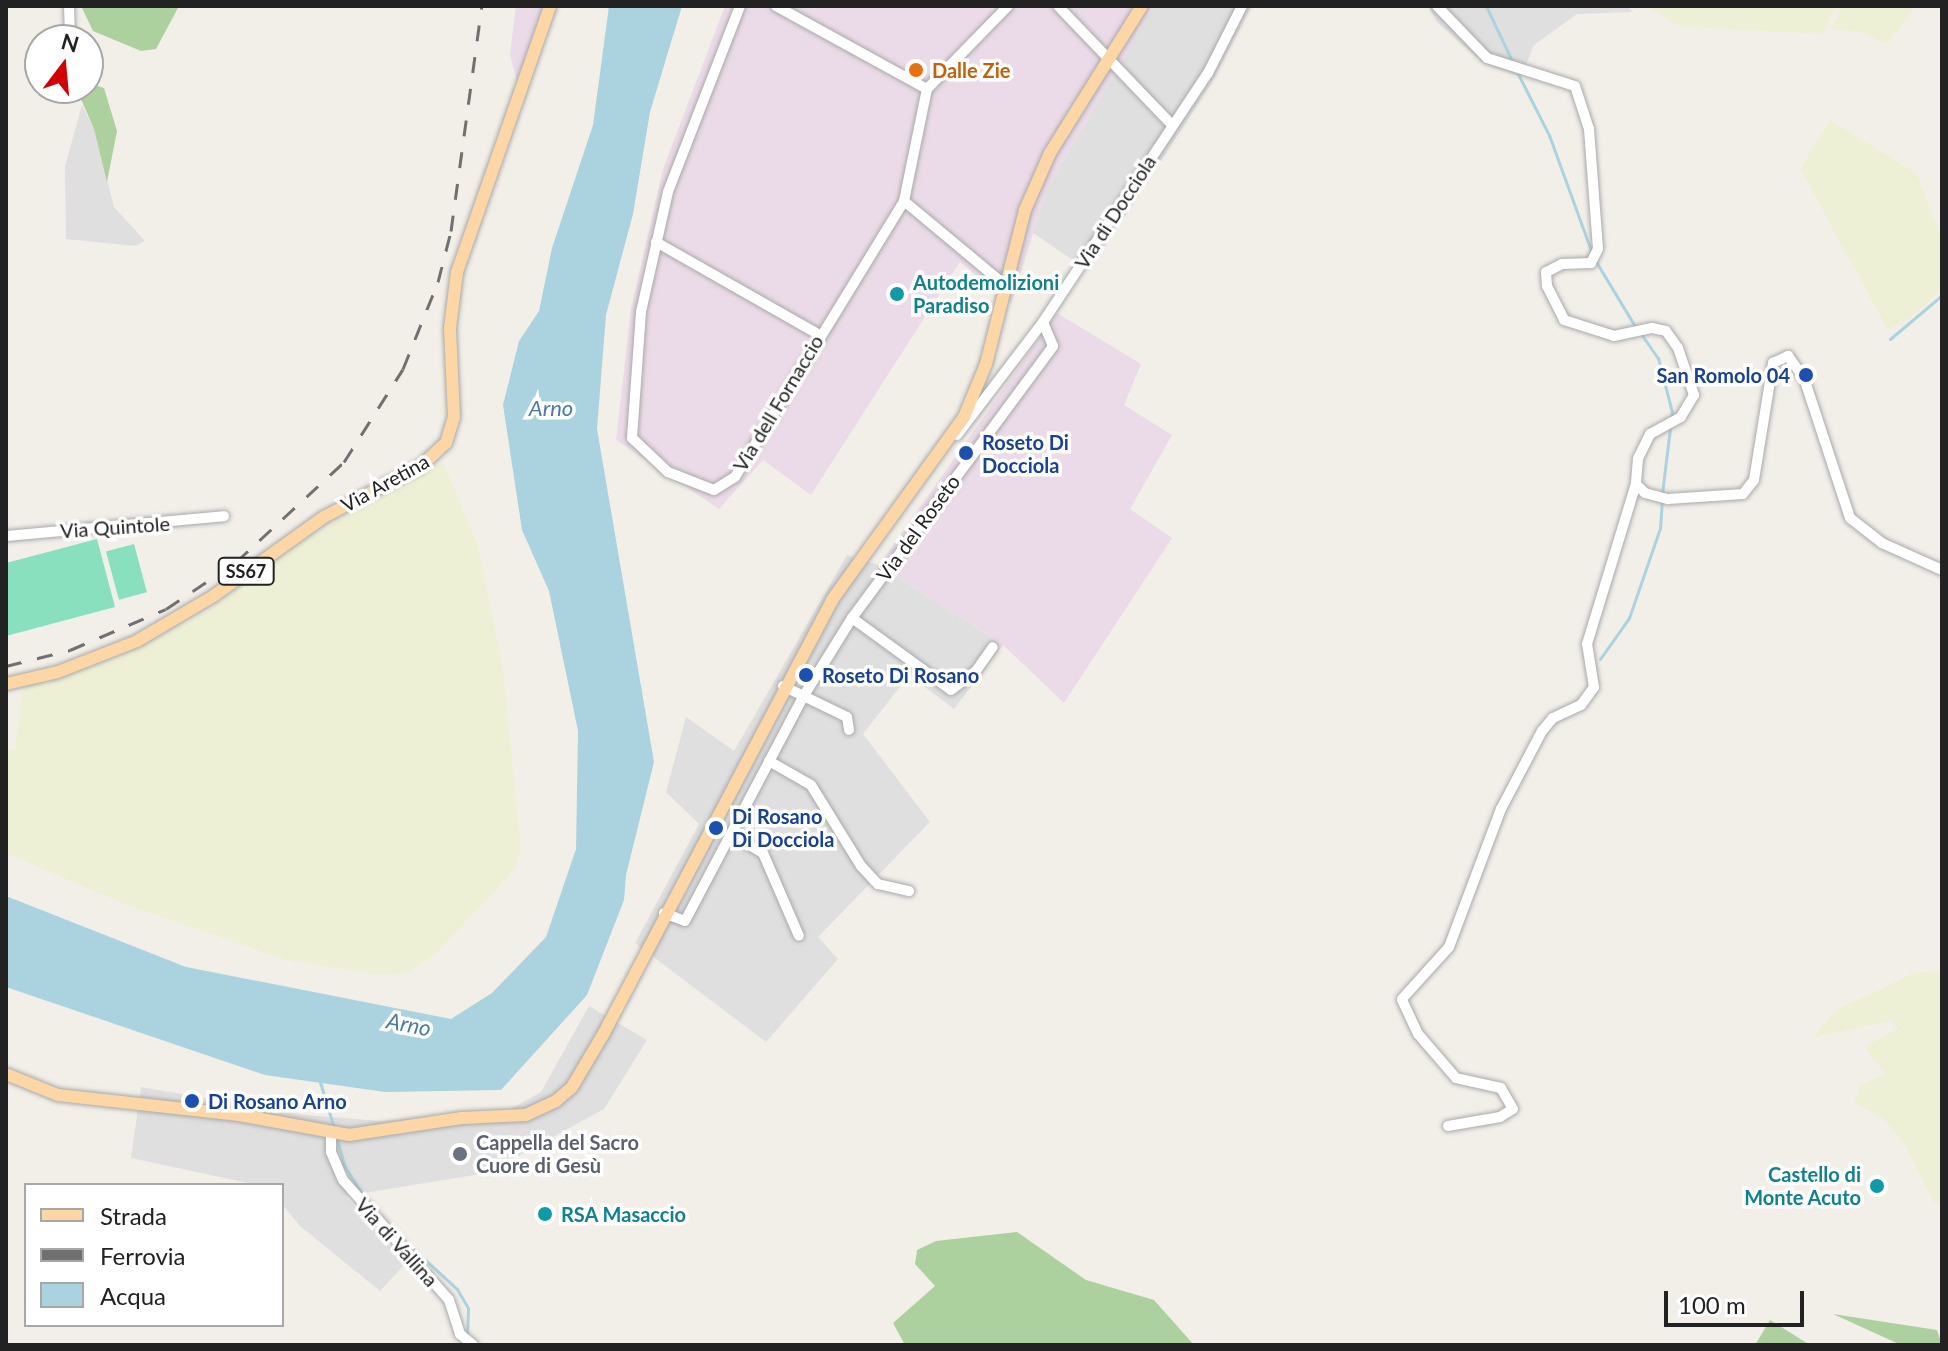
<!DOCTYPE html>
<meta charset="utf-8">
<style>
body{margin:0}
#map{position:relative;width:1948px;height:1351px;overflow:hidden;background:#f2efe9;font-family:Lato,sans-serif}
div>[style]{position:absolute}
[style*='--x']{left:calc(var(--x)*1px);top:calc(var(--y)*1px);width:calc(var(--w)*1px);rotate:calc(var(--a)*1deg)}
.residential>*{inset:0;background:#e0dfdf}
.industrial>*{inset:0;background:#ebdbe8}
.farmland>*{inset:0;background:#eef0d5}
.forest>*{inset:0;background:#add19e}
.pitch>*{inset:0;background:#88e0be;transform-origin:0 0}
.water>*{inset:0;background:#aad3df}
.stream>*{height:3px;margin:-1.5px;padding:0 1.5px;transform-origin:1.5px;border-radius:1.5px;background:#aad3df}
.roads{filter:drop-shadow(0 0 2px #a9a9a9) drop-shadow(0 0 2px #a9a9a9)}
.minor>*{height:10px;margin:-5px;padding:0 5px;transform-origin:5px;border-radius:5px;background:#fff}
.major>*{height:12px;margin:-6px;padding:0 6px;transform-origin:6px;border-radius:6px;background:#fcd6a4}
.rail>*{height:3px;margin-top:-1.5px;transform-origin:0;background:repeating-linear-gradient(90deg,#707070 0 16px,transparent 0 32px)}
.dots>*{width:22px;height:22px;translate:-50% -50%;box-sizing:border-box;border:4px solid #fff;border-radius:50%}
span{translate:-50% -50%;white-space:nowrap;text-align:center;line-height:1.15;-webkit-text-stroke:7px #fff;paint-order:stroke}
.shield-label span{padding:2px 6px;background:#fff;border:2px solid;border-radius:6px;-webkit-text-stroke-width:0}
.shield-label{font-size:18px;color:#222;font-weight:700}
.food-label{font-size:20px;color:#c56008;font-weight:700}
.left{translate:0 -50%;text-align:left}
.street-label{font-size:20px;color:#222}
.culture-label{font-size:20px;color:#0d838f;font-weight:700}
.right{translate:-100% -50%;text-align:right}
.transit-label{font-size:20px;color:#164399;font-weight:700}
.worship-label{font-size:20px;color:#5b616d;font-weight:700}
.water-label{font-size:22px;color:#4a7aab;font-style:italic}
.frame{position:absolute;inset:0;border:8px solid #222;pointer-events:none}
.legend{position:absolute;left:24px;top:1183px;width:260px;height:144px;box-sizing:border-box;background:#fff;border:2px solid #a7a7a7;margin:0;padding:10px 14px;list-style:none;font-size:24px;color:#222}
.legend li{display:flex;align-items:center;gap:16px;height:40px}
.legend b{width:40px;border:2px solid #a7a7a7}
.north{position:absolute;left:24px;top:24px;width:80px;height:80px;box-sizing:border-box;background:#fff;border:2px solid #a7a7a7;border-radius:50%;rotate:16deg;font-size:22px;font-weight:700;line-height:32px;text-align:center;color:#222}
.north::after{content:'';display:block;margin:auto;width:28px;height:36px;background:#d40000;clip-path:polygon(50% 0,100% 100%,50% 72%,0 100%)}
.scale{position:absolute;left:1664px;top:1291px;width:140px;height:36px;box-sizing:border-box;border:4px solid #222;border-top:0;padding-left:10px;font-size:24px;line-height:28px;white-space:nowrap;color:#222;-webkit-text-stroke:6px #fff;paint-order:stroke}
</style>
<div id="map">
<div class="residential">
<div style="clip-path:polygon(1154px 6px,1252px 6px,1211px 84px,1089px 271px,1033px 233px,1047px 189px)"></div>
<div style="clip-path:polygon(1428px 6px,1627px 6px,1633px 12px,1577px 14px,1534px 45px,1521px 77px,1483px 63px,1437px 22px)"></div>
<div style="clip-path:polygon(82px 105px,94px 129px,114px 207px,145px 241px,135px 246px,66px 239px,65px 166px)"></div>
<div style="clip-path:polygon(847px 555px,879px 565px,1003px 645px,954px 709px,909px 675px,863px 734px,930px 822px,818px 937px,838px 959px,766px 1042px,635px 943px,699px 824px,666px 792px,686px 717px,734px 751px)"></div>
<div style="clip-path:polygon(589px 1006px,647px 1040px,604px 1109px,487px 1173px,345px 1196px,405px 1264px,380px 1291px,300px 1226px,282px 1204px,282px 1185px,257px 1185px,131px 1158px,141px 1087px,305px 1115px,381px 1121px,507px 1111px,541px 1092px)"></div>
</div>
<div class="industrial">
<div style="clip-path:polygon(516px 6px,554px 6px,522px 101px,510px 55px)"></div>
<div style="clip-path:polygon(725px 6px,1154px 6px,1047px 189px,1011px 304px,960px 262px,811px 495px,763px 460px,719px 509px,616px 440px,631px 309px,663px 169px)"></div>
<div style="clip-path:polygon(1057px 313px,1141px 364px,1124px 405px,1172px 435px,1130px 509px,1172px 538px,1064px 703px,1003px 645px,879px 565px)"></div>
</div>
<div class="farmland">
<div style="clip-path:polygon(1646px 6px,1836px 6px,1823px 34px,1681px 27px)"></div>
<div style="clip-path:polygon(1843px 6px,1916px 6px,1887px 44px,1861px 32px,1830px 29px)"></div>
<div style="clip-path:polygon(1830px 120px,1916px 173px,1942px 239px,1942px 289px,1916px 314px,1888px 330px,1800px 169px)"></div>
<div style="clip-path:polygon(443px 461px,478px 546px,503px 668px,521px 846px,516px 868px,436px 953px,409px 972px,381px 975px,286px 960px,122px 903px,6px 853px,6px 749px,15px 749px,23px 687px,110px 661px,207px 612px,295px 545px)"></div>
<div style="clip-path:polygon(1942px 971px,1942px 1205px,1933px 1202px,1903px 1142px,1883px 1118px,1854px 1103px,1860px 1086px,1885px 1073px,1864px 1047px,1898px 1028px,1891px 1020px,1813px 1038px,1834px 1011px,1916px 972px)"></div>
</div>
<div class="forest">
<div style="clip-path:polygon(81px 6px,179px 6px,156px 49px,141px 51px,93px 31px)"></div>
<div style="clip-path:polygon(88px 83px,104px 88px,117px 131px,107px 182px,94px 129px,77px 90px,88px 88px)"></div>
<div style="clip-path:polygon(1017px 1232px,1086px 1280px,1154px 1300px,1194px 1345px,905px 1345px,893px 1323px,935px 1286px,915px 1264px,917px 1250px,936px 1241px)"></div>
<div style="clip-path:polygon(1833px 1314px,1937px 1330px,1942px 1345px,1901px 1345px)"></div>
<div style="clip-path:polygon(1770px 1320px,1810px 1345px,1755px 1345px)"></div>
</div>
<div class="pitch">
<div style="clip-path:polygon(97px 539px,115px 607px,6px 636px,6px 563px)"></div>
<div style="left:134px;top:544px;width:50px;height:29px;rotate:75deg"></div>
</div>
<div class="water">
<div style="clip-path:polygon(609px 6px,682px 6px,650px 112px,633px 214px,606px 315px,597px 429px,654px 762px,626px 875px,624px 900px,587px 995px,501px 1090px,385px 1092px,265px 1075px,6px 987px,6px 896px,186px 967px,451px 1019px,492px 993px,546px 937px,576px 849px,578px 731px,549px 591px,522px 530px,503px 405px,519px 341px,539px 311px,552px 248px,593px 125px)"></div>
</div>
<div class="stream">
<div style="--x:1486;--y:6;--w:61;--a:64.7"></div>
<div style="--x:1517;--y:72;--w:71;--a:63.1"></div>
<div style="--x:1549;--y:135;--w:126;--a:70"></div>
<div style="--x:1595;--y:260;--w:79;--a:58.9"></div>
<div style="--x:1641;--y:334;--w:29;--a:55"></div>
<div style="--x:1658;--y:358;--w:56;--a:75.5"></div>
<div style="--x:1672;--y:412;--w:83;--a:97"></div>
<div style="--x:1890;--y:339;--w:68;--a:-40.2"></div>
<div style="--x:1600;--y:659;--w:50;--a:-54.7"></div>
<div style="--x:1629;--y:618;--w:95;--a:-71"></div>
<div style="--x:1660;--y:528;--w:27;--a:-86"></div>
<div style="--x:320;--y:1082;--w:48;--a:73.1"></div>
<div style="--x:336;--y:1135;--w:31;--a:75"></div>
<div style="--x:344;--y:1165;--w:38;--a:58"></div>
<div style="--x:395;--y:1232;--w:84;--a:42.6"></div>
<div style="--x:457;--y:1289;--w:22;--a:60"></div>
<div style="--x:468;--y:1308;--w:30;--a:92"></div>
</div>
<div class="roads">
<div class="minor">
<div style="--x:69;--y:6;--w:34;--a:88"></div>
<div style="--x:740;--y:6;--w:199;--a:111.2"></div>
<div style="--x:668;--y:192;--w:123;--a:102.7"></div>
<div style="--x:641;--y:312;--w:126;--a:94.1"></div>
<div style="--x:632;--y:438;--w:50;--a:43.4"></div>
<div style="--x:668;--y:472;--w:49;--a:21.4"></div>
<div style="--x:714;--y:490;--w:25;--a:-32"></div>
<div style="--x:735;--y:477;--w:324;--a:-58.5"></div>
<div style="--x:904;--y:201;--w:114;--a:-78.4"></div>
<div style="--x:927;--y:89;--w:116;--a:-45.7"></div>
<div style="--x:776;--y:6;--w:172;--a:28.8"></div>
<div style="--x:1058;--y:6;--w:165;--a:46.2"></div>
<div style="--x:1437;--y:6;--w:72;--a:46.1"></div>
<div style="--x:1487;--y:58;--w:92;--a:17.7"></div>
<div style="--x:1575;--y:86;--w:45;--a:72"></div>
<div style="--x:1589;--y:129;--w:120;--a:85.7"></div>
<div style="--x:1598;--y:249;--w:16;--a:117"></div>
<div style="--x:1591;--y:263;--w:29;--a:178"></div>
<div style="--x:1562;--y:264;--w:18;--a:153"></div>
<div style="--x:1546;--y:272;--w:14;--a:86"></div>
<div style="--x:1547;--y:286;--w:38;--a:63"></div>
<div style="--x:1564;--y:320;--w:52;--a:17.7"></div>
<div style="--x:1614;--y:336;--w:39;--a:-12"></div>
<div style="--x:1652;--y:328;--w:14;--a:12"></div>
<div style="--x:1666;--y:331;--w:21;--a:55"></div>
<div style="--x:1678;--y:348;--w:50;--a:71.2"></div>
<div style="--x:1694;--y:395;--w:26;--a:121"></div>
<div style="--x:1681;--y:417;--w:35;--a:151"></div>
<div style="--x:1650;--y:434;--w:28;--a:116"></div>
<div style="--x:1638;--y:459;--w:25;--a:95"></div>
<div style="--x:1636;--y:484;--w:13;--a:45"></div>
<div style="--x:1645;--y:493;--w:24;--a:15"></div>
<div style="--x:1668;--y:499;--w:75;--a:-3.8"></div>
<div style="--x:1743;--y:494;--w:18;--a:-52"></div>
<div style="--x:1754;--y:480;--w:119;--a:-80.8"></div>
<div style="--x:1773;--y:363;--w:17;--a:-25"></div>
<div style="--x:1788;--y:356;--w:27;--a:54"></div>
<div style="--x:1804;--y:378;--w:147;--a:71.8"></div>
<div style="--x:1850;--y:518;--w:41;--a:38"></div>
<div style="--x:1882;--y:543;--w:66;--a:24.2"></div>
<div style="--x:72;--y:88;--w:2;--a:90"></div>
<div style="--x:904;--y:201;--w:133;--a:39.8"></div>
<div style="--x:656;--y:242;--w:189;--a:29.6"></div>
<div style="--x:957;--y:435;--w:142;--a:-52.7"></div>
<div style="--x:1043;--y:322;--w:299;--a:-56.5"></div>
<div style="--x:1208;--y:73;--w:75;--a:-63.1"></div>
<div style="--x:6;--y:536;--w:219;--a:-5.2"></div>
<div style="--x:852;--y:618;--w:122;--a:36"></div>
<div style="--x:951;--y:690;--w:31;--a:-37"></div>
<div style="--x:976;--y:671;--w:29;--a:-55"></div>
<div style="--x:783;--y:686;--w:71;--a:25.8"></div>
<div style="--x:847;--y:717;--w:13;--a:81"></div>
<div style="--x:769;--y:761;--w:48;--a:29.7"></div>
<div style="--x:811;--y:785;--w:95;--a:58.3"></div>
<div style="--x:861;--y:866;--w:25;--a:47"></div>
<div style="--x:878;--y:884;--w:32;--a:13"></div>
<div style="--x:731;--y:834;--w:37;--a:31"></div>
<div style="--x:763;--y:853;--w:90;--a:66.6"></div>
<div style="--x:664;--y:913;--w:22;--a:21"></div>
<div style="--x:685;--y:921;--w:253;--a:-62.2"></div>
<div style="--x:803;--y:697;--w:93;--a:-58.2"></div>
<div style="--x:852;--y:618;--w:338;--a:-53.5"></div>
<div style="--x:1053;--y:346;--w:26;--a:-113"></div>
<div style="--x:1448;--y:1126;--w:53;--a:-9.8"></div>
<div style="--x:1500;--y:1117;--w:15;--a:-32"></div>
<div style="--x:1513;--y:1109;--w:24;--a:-120"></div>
<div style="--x:1501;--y:1088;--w:46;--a:-167.5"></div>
<div style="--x:1456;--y:1078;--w:58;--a:-130.8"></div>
<div style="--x:1418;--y:1034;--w:38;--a:-115"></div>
<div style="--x:1402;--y:999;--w:70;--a:-47.9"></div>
<div style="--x:1449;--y:947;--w:147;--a:-69.4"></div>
<div style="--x:1501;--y:809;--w:88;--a:-62.3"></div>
<div style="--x:1542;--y:731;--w:17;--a:-50"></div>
<div style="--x:1553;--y:718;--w:31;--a:-25"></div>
<div style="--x:1581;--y:705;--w:22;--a:-54"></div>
<div style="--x:1594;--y:687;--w:44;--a:-99.2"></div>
<div style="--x:1587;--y:644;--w:167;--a:-73"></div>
<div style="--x:331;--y:1132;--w:20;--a:90"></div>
<div style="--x:331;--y:1152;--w:30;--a:67"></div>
<div style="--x:343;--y:1180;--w:160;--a:48.5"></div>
<div style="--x:449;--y:1300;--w:36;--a:72"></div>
<div style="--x:460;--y:1334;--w:17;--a:40"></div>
</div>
<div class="major">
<div style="--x:6;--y:684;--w:53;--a:-13"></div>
<div style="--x:58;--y:672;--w:85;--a:-21.4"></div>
<div style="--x:137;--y:641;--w:91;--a:-30.5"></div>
<div style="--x:215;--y:595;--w:134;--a:-35.6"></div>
<div style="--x:324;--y:517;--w:110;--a:-27.7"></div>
<div style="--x:421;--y:466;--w:34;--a:-43"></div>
<div style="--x:446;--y:443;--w:27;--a:-73"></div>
<div style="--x:454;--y:417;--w:89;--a:-92.6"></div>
<div style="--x:450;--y:328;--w:56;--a:-82.9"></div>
<div style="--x:457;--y:272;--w:282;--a:-70.7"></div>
<div style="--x:6;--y:1074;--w:56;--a:22"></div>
<div style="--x:58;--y:1095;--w:182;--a:6.3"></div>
<div style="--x:239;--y:1115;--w:112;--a:10.3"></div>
<div style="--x:349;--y:1135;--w:114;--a:-8.6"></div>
<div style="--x:462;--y:1118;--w:64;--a:-2.7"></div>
<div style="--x:526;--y:1115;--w:33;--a:-25"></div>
<div style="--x:556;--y:1101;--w:21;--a:-41"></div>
<div style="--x:572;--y:1087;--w:63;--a:-59.3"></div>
<div style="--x:604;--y:1033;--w:489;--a:-62.2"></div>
<div style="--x:832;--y:600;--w:226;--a:-54.2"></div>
<div style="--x:964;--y:417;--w:57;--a:-67.5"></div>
<div style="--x:986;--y:364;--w:159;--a:-75.8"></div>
<div style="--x:1025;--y:210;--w:62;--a:-66.3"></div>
<div style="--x:1050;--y:153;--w:173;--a:-58"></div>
</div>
</div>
<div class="rail">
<div style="--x:6;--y:666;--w:66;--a:-14"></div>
<div style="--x:70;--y:650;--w:104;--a:-23.1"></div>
<div style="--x:166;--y:609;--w:84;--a:-33.9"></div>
<div style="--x:236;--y:562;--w:147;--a:-42.8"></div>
<div style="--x:344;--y:462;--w:110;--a:-57.6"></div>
<div style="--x:403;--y:369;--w:94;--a:-68.1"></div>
<div style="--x:438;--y:282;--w:53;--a:-75.7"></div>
<div style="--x:451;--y:231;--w:227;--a:-82.2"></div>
</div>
<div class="dots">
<div style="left:916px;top:70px;background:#e8710a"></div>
<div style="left:897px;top:294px;background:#0f9aa8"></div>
<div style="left:1806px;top:375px;background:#1a4fb4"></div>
<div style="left:966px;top:453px;background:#1a4fb4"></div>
<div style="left:806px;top:675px;background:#1a4fb4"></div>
<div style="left:716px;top:828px;background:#1a4fb4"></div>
<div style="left:192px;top:1101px;background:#1a4fb4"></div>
<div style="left:460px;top:1154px;background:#6b7280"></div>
<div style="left:1877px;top:1186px;background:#0f9aa8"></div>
<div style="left:545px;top:1214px;background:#0f9aa8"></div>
</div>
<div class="shield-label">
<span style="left:246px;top:571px">SS67</span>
</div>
<div class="food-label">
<span class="left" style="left:932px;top:70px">Dalle Zie</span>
</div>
<div class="street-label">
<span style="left:1115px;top:212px;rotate:-57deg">Via di Docciola</span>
<span style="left:778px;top:403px;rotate:-59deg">Via dell Fornaccio</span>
<span style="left:385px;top:483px;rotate:-29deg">Via Aretina</span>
<span style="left:115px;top:527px;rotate:-4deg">Via Quintole</span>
<span style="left:918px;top:528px;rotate:-54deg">Via del Roseto</span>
<span style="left:397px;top:1242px;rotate:48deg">Via di Vallina</span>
</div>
<div class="culture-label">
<span class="left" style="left:913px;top:294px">Autodemolizioni<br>Paradiso</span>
<span class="right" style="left:1861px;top:1186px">Castello di<br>Monte Acuto</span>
<span class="left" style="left:561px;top:1214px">RSA Masaccio</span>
</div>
<div class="transit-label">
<span class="right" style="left:1790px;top:375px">San Romolo 04</span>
<span class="left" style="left:982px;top:454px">Roseto Di<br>Docciola</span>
<span class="left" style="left:822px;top:675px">Roseto Di Rosano</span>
<span class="left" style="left:732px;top:828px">Di Rosano<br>Di Docciola</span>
<span class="left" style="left:208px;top:1101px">Di Rosano Arno</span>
</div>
<div class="worship-label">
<span class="left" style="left:476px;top:1154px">Cappella del Sacro<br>Cuore di Gesù</span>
</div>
<div class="water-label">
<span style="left:551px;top:408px">Arno</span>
<span style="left:409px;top:1024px;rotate:11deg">Arno</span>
</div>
<div class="frame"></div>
<ul class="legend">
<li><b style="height:10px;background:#fcd6a4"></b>Strada</li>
<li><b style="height:10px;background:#707070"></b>Ferrovia</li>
<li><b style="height:22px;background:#aad3df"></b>Acqua</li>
</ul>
<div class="north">N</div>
<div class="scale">100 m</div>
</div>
